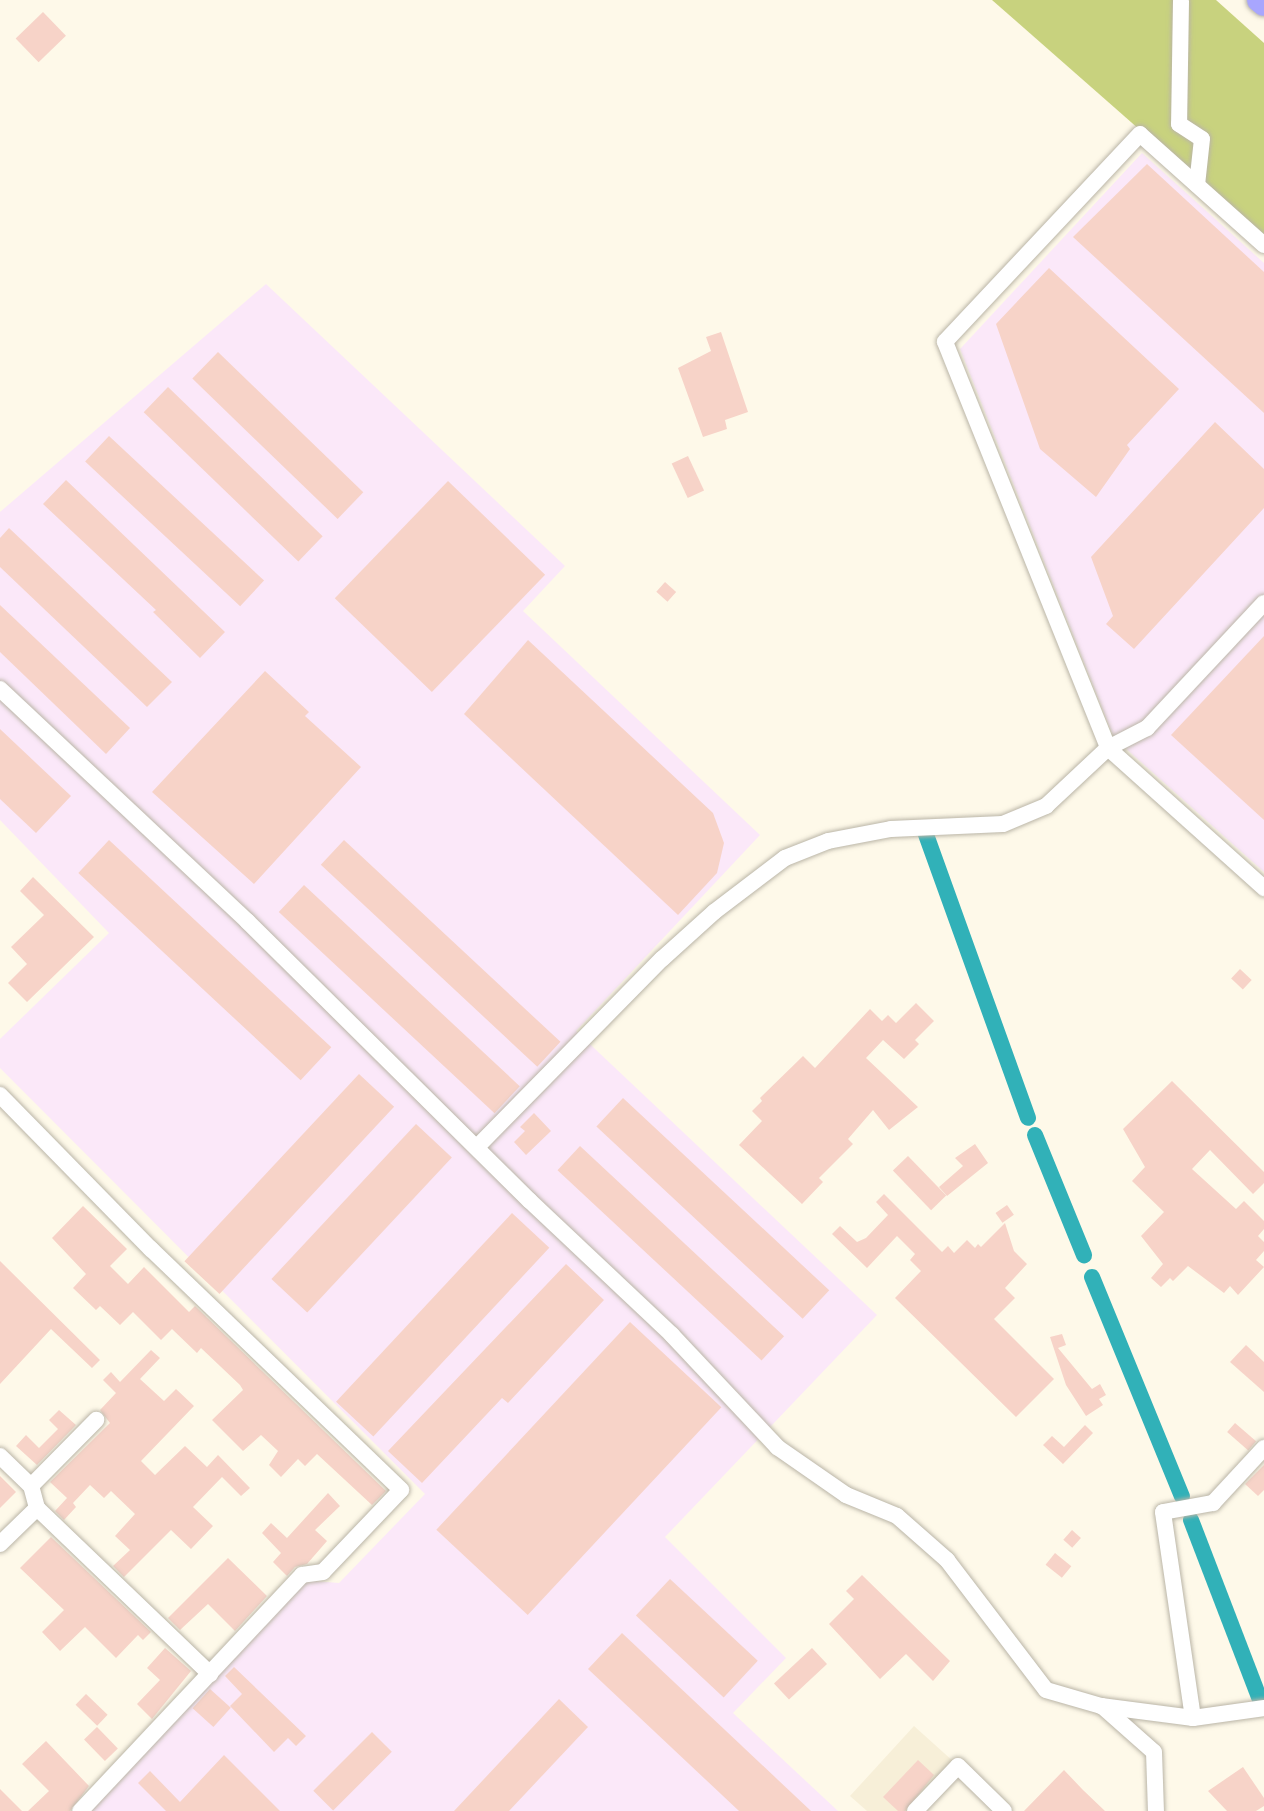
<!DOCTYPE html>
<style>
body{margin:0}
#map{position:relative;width:1264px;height:1811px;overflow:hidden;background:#fef9e9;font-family:"Exo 2",sans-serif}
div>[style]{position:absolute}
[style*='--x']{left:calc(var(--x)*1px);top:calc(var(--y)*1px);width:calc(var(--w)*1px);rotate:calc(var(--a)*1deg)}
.industrial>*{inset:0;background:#fbe8f9}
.built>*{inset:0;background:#f7efd8}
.forest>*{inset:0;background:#c8d27e}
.canal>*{height:16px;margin:-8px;padding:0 8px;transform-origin:8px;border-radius:8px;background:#31b1b8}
.building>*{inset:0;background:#f7d3c8;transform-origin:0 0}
.roads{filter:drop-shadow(0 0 2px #bab5a7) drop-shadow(0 0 2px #bab5a7)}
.minor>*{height:16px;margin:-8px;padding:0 8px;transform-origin:8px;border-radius:8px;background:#fff}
.highway>*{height:24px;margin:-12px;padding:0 12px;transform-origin:12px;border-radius:12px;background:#a8a6fe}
span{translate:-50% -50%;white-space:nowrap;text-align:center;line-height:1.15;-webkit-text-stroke:5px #fef9e9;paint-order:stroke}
</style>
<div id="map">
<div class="industrial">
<div style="clip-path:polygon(1142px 153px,1264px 263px,1264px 872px,1114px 738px,960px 349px)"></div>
<div style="clip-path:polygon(266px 284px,565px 566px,523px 611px,760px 835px,576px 1031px,877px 1315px,665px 1537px,786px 1658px,733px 1713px,838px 1811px,85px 1811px,302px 1580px,339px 1583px,425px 1494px,0 1068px,0 1039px,109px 933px,0 820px,0 512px)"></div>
</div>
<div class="built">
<div style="clip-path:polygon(914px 1726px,954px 1762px,909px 1811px,867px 1811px,850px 1796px)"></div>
</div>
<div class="forest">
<div style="clip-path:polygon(992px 0,1216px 0,1264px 43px,1264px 239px)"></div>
</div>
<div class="canal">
<div style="--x:924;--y:829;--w:307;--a:70.2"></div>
<div style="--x:1035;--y:1135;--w:130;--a:67.8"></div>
<div style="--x:1092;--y:1277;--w:237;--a:67.7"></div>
<div style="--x:1191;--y:1520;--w:193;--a:69"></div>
</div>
<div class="building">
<div style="left:43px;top:12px;width:33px;height:38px;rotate:46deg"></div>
<div style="clip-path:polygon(1147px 164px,1264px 272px,1264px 413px,1073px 237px)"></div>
<div style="clip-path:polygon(1049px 268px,1179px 389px,1127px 445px,1130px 449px,1096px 497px,1040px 449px,996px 324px)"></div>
<div style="clip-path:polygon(721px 332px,748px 412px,725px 420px,727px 429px,703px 437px,678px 368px,711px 351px,706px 337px)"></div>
<div style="left:218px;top:352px;width:202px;height:37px;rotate:44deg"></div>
<div style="left:168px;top:387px;width:215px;height:35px;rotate:44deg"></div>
<div style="clip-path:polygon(1215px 422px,1264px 469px,1264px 508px,1134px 649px,1106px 624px,1113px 616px,1091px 557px)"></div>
<div style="left:109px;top:436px;width:212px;height:35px;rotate:43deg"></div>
<div style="left:688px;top:456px;width:38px;height:18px;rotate:65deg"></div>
<div style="clip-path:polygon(66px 480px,225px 632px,200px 658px,153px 612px,156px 610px,43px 504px)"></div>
<div style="left:448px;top:481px;width:135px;height:163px;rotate:44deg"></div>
<div style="clip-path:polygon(9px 528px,172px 682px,147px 707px,0 567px,0 538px)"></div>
<div style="left:665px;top:582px;width:15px;height:13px;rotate:42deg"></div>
<div style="clip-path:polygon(0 605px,130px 728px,106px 754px,0 652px)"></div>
<div style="clip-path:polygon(1264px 636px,1264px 820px,1171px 735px)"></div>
<div style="clip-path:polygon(528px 640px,713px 813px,724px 843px,717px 873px,678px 915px,464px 714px)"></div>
<div style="clip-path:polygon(265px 671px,309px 712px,305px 716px,361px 767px,254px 884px,152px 792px)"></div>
<div style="clip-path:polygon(0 729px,71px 796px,36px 833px,0 799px)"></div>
<div style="left:109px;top:840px;width:304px;height:45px;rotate:43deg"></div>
<div style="left:344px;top:840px;width:296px;height:34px;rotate:43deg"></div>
<div style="clip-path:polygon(33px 877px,94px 937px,27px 1002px,8px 983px,27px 964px,11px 947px,44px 915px,20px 891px)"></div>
<div style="left:304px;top:885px;width:295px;height:37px;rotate:43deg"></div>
<div style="left:1240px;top:969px;width:16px;height:13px;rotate:43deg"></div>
<div style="clip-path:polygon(916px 1003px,934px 1021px,915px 1040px,919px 1044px,904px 1059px,883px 1040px,866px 1058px,918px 1107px,889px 1130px,873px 1110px,848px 1139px,853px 1144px,819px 1178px,823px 1182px,802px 1204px,739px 1145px,762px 1121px,752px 1111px,762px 1101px,760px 1098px,803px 1056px,815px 1068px,870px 1009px,882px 1021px,888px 1015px,896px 1023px)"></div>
<div style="left:359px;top:1074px;width:48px;height:256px;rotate:43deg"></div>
<div style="clip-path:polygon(1172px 1081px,1264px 1172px,1264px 1183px,1253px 1194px,1210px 1150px,1192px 1169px,1236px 1209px,1244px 1201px,1264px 1221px,1264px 1229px,1258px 1236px,1264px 1242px,1264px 1251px,1256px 1260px,1264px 1267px,1238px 1295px,1230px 1286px,1224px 1293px,1188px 1266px,1173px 1281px,1170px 1278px,1161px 1287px,1151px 1278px,1163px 1264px,1141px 1236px,1164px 1212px,1132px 1181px,1145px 1167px,1123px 1129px)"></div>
<div style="left:623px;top:1098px;width:282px;height:39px;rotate:43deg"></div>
<div style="clip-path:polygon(534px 1113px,551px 1131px,526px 1155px,514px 1142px,525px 1131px,520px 1127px)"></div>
<div style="left:416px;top:1124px;width:49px;height:212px;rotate:43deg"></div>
<div style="clip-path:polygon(975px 1144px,988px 1163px,947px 1196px,939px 1187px,963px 1166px,955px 1158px)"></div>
<div style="left:580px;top:1146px;width:279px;height:33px;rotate:43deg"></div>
<div style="left:908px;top:1156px;width:55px;height:21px;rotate:46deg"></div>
<div style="clip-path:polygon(884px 1194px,942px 1252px,948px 1246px,954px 1253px,967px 1240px,975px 1248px,978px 1244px,981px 1247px,1005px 1223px,1014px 1251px,1027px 1264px,1005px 1288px,1015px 1298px,994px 1319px,1054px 1379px,1016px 1417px,895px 1298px,921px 1271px,910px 1260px,915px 1254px,897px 1236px,867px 1268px,832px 1234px,840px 1226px,857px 1242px,866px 1238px,888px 1215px,876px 1202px)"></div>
<div style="left:1007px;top:1205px;width:12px;height:14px;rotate:55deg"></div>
<div style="clip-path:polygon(83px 1206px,127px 1249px,110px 1266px,128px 1284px,144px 1267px,189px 1312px,195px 1306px,386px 1491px,372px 1505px,317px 1454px,305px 1466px,298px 1459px,281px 1477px,269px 1465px,278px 1451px,261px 1435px,243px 1451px,212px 1420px,243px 1390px,240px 1385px,201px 1348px,197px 1353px,172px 1329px,161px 1340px,133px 1312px,120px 1325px,100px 1306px,96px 1310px,73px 1288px,86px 1274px,52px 1238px)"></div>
<div style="left:512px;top:1213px;width:51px;height:258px;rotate:43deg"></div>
<div style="clip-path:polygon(0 1261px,100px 1360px,92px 1368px,51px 1329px,0 1384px)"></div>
<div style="clip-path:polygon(566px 1264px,604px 1300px,508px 1403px,502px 1398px,422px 1483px,388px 1451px)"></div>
<div style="left:630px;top:1322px;width:125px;height:284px;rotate:43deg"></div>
<div style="clip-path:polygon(1062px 1334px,1066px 1345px,1058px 1348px,1092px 1389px,1100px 1384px,1106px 1395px,1099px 1399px,1103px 1405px,1086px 1416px,1066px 1385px,1050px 1337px)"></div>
<div style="clip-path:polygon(1246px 1345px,1264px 1362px,1264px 1392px,1230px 1362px)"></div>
<div style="clip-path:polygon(151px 1350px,160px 1358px,140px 1379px,164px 1401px,176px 1389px,194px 1406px,141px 1461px,155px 1475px,185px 1446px,207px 1467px,218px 1455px,250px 1488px,241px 1496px,222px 1477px,193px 1507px,213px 1526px,191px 1549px,171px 1530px,124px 1577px,113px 1566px,130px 1550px,115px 1536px,135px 1514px,111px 1491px,104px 1498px,90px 1485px,73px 1503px,76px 1507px,64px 1520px,55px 1511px,67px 1498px,50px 1482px,110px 1423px,100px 1410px,116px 1393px,103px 1380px,111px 1372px,120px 1382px)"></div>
<div style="clip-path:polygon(59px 1410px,76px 1425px,37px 1465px,16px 1446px,26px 1435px,39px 1448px,58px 1429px,49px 1420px)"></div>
<div style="left:1235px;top:1423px;width:28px;height:12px;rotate:41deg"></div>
<div style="clip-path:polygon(1085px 1425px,1093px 1433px,1063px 1464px,1043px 1445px,1052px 1436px,1064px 1447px)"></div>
<div style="clip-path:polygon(1264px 1465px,1264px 1490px,1258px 1496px,1245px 1484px)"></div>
<div style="clip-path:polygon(0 1476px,16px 1492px,0 1508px)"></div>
<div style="clip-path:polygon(328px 1493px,340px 1506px,315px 1530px,327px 1541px,307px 1564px,295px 1567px,287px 1576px,273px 1562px,281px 1553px,262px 1533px,271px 1523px,287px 1538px)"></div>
<div style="left:1072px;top:1530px;width:12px;height:13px;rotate:42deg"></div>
<div style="clip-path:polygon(51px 1537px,151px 1632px,143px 1640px,138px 1635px,116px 1658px,85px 1627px,60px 1651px,42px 1632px,64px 1610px,20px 1568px)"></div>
<div style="left:1055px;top:1553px;width:21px;height:15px;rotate:39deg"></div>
<div style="clip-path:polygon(228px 1558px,267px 1596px,235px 1631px,208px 1604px,180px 1630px,168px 1618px)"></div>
<div style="clip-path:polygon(862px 1575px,950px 1661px,933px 1681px,906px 1654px,880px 1679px,829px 1624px,854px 1599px,846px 1591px)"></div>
<div style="left:670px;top:1579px;width:120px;height:50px;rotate:43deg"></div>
<div style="clip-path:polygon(622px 1633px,811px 1811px,739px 1811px,588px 1669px)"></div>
<div style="clip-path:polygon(165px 1648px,191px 1671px,152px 1719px,137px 1704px,160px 1680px,147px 1668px)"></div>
<div style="left:812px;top:1648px;width:22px;height:52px;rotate:47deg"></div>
<div style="clip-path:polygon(234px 1667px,306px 1736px,296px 1746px,288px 1738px,274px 1752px,230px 1706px,242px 1694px,225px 1676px)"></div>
<div style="left:210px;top:1689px;width:28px;height:26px;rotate:42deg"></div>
<div style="left:86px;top:1694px;width:30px;height:15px;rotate:44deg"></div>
<div style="clip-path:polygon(559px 1699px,588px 1727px,509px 1811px,454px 1811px)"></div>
<div style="left:97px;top:1727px;width:30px;height:18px;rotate:46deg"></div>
<div style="left:372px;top:1732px;width:28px;height:83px;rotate:45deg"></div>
<div style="clip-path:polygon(46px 1741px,89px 1786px,70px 1811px,28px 1811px,49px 1791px,22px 1764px)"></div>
<div style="clip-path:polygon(224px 1755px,280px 1811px,166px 1811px,138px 1783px,150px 1771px,180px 1802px)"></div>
<div style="clip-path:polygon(918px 1760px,934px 1775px,905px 1811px,898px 1811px,883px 1797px)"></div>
<div style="clip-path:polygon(1243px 1767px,1264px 1798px,1264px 1806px,1256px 1811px,1227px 1811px,1208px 1791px)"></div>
<div style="clip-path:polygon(1064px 1770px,1083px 1790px,1105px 1811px,1024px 1811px)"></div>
<div style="clip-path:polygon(0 1789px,22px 1811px,0 1811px)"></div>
</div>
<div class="roads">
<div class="minor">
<div style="--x:1181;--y:1;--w:123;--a:90.9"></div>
<div style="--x:1179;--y:124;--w:27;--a:33"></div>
<div style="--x:1202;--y:139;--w:46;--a:96.2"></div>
<div style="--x:1264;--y:245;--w:166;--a:-138.2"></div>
<div style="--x:1140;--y:134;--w:285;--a:133.2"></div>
<div style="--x:945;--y:342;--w:437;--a:68.1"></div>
<div style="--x:1108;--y:748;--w:210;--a:41.9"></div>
<div style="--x:0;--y:689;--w:339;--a:43.2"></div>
<div style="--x:247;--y:921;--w:398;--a:44.7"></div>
<div style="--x:530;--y:1201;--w:195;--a:43.3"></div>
<div style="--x:672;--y:1335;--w:154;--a:46.8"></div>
<div style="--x:777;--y:1447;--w:84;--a:34.8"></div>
<div style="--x:846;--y:1495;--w:55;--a:22.4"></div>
<div style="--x:897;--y:1516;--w:67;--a:41.3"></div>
<div style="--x:947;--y:1560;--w:163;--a:52.7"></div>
<div style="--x:1046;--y:1690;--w:57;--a:16.2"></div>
<div style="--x:1101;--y:1706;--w:93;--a:7.4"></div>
<div style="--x:1193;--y:1718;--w:72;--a:-8"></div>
<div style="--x:0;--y:1095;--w:216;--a:45.6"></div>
<div style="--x:151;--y:1249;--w:347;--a:43.9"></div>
<div style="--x:401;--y:1490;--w:113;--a:133.6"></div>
<div style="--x:323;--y:1572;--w:21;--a:172"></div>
<div style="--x:302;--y:1575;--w:324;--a:133.2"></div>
<div style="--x:477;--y:1147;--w:264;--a:-45.5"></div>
<div style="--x:662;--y:959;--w:70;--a:-42.1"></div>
<div style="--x:714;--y:912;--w:89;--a:-37.3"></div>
<div style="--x:785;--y:858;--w:46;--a:-21.6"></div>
<div style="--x:828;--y:841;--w:64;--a:-10.8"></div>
<div style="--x:891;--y:829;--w:112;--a:-2.6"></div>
<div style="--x:1003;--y:824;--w:47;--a:-22.7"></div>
<div style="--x:1046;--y:806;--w:85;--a:-43.1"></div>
<div style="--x:1108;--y:748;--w:44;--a:-27.1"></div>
<div style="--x:1147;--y:728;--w:171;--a:-46.9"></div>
<div style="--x:0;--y:1456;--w:43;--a:44.1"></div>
<div style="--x:37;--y:1508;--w:240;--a:43.8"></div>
<div style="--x:0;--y:1544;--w:52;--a:-44.2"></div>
<div style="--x:37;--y:1508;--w:23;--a:-105"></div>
<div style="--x:31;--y:1486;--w:93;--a:-45.4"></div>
<div style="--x:1102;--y:1706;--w:69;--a:41.5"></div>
<div style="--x:1154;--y:1752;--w:59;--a:88.1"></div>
<div style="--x:1193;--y:1718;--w:208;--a:-98.3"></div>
<div style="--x:1163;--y:1512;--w:51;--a:-10.2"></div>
<div style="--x:1213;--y:1503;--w:75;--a:-47.2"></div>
<div style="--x:915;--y:1811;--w:62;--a:-46.3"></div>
<div style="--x:958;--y:1766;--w:64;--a:44.4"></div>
</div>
<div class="highway">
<div style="--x:1259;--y:0;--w:6;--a:39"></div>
</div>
</div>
</div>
